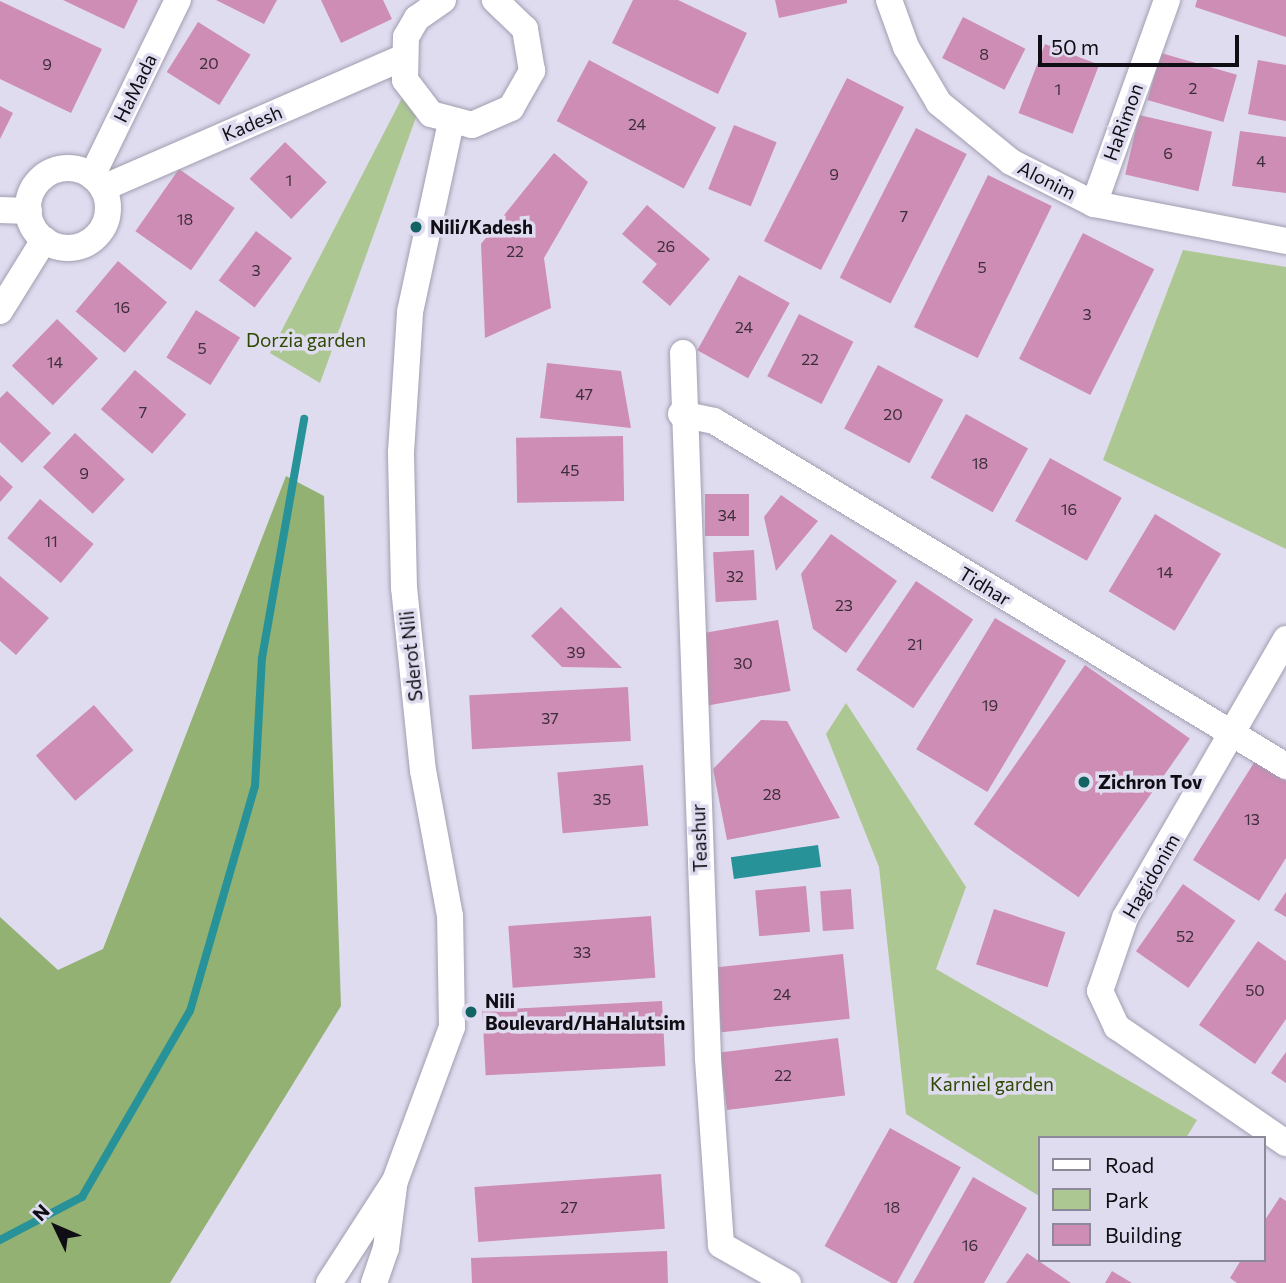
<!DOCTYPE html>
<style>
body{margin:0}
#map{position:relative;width:1286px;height:1283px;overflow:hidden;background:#e0dcf0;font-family:Commissioner,sans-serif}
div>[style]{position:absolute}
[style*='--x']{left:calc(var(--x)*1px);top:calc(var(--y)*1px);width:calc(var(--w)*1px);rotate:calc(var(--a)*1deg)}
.green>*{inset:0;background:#acc792}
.forest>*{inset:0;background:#92b173}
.water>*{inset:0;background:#279298;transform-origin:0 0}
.stream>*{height:8px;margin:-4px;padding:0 4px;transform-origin:4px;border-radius:4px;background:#279298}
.building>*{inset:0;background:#cd8db4;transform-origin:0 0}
.roads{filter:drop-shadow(0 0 2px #a19eb0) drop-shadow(0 0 2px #a19eb0)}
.minor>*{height:26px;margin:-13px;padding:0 13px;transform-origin:13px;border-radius:13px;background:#fff}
.minor>.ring{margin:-13px;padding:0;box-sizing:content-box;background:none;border:26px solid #fff;border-radius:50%}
.dots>*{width:19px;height:19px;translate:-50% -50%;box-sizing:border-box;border:4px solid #e0dcf0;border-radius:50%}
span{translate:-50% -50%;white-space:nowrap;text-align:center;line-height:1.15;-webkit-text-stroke:7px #e0dcf0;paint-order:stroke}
.number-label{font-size:16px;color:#3e2e3c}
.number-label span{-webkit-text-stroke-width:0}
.street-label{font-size:19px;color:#0f0e14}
.poi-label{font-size:19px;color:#0f0e14;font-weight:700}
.left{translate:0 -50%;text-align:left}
.park-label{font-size:19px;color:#2e4902}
.legend{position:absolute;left:1038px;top:1136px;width:228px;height:126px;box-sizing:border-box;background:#e0dcf0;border:2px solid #8c8a98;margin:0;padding:9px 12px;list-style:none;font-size:21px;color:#0f0e14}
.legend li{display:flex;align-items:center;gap:14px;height:35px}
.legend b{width:35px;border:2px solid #8c8a98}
.north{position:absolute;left:21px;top:1192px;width:70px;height:70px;-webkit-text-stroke:5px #e0dcf0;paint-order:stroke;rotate:314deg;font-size:19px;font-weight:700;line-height:28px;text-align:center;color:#0f0e14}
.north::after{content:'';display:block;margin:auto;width:24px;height:32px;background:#0f0e14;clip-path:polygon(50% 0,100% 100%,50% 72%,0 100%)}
.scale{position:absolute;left:1038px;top:35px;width:201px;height:32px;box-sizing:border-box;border:4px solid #0f0e14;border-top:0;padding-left:9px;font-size:21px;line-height:24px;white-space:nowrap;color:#0f0e14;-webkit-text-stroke:5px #e0dcf0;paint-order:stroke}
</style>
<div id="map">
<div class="green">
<div style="clip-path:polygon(403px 96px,419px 109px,320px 383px,270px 353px)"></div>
<div style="clip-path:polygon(1183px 250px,1286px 267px,1286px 549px,1103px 460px)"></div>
<div style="clip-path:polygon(846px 703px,966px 887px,936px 969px,1197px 1120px,1186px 1138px,1039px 1138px,1039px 1196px,906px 1114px,879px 867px,826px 734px)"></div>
</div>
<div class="forest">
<div style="clip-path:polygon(286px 476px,324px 496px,341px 1006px,170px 1283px,0 1283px,0 917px,58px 970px,103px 949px)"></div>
</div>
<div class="water">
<div style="left:818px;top:845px;width:22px;height:88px;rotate:82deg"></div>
</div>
<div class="stream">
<div style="--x:0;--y:1240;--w:93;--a:-27.7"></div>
<div style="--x:82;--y:1197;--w:215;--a:-59.9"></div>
<div style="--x:190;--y:1011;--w:234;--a:-73.9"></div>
<div style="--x:255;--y:786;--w:128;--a:-86.9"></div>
<div style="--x:262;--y:658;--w:243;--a:-80"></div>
</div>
<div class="building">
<div style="clip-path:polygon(63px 0,138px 0,124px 29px)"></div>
<div style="clip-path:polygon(216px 0,277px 0,264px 24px)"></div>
<div style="clip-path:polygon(321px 0,383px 0,392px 19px,341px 43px)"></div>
<div style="clip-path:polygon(633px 0,678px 0,747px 33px,718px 94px,612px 43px)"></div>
<div style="clip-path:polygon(775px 0,847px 0,847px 3px,779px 18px)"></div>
<div style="clip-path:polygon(1197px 0,1286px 0,1286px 37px,1195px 7px)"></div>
<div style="clip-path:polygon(0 1px,102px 49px,71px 113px,0 79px)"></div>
<div style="left:963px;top:17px;width:70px;height:46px;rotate:27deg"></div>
<div style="left:198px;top:22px;width:62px;height:59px;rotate:32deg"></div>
<div style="left:1045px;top:44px;width:58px;height:74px;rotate:21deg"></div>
<div style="left:1161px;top:53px;width:79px;height:49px;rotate:16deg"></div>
<div style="left:589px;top:60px;width:144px;height:69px;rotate:28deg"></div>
<div style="clip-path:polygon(1258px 60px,1286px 65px,1286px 121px,1248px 114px)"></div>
<div style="left:847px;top:78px;width:64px;height:183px;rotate:27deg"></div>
<div style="clip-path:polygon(0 106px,13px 113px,0 139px)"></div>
<div style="left:1139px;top:115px;width:75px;height:61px;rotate:13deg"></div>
<div style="left:734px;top:125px;width:46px;height:69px;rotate:22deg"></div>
<div style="left:916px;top:128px;width:57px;height:168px;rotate:27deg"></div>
<div style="clip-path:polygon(1240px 131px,1286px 137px,1286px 193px,1232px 186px)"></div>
<div style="left:285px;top:142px;width:58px;height:51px;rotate:44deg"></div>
<div style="clip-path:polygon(554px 153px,588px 182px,544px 258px,551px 308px,485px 338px,481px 244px)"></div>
<div style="left:179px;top:169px;width:68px;height:76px;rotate:35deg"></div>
<div style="left:988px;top:175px;width:71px;height:169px;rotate:26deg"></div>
<div style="clip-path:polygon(647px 205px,710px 259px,670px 306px,642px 282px,657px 264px,622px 234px)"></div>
<div style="left:256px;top:231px;width:45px;height:62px;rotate:37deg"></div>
<div style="left:1083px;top:233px;width:80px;height:141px;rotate:27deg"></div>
<div style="left:118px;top:261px;width:64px;height:66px;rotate:40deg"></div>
<div style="left:739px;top:275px;width:58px;height:86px;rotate:29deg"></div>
<div style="left:196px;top:310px;width:52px;height:56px;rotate:32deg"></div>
<div style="left:799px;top:314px;width:61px;height:70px;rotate:27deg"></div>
<div style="left:57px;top:319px;width:57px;height:65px;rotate:44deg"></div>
<div style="clip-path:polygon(547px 363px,621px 371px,631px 428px,540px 418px)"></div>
<div style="left:878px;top:365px;width:74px;height:72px;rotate:28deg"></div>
<div style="left:135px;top:370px;width:68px;height:52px;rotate:41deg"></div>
<div style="clip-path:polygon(7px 391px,51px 433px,22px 463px,0 442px,0 398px)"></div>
<div style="left:966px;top:414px;width:71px;height:73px;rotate:29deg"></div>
<div style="left:75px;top:433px;width:68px;height:47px;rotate:43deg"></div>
<div style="left:623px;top:436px;width:65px;height:107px;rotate:89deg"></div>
<div style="left:1050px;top:458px;width:82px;height:72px;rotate:29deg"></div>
<div style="clip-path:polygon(0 475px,13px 487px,0 502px)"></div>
<div style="left:705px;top:494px;width:44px;height:42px"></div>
<div style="clip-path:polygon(781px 495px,818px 521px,776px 571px,764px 517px)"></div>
<div style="left:40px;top:499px;width:70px;height:51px;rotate:40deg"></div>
<div style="left:1155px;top:514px;width:77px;height:90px;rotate:31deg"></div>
<div style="clip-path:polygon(831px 534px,897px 581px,846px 653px,813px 629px,801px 574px)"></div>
<div style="left:754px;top:550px;width:50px;height:41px;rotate:87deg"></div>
<div style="clip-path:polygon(0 576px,49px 618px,16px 655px,0 641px)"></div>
<div style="left:916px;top:581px;width:69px;height:107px;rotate:34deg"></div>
<div style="clip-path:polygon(561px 607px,622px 668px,562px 667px,531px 636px)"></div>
<div style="left:995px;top:618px;width:83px;height:153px;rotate:31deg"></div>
<div style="left:778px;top:620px;width:72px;height:84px;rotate:80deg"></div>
<div style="left:1085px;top:665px;width:128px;height:194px;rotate:35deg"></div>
<div style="left:628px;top:687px;width:54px;height:159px;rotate:87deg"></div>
<div style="left:94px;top:705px;width:60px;height:77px;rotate:49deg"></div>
<div style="clip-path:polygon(761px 720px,787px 721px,840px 818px,727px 840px,713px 769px)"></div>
<div style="clip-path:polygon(1255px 761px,1286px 781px,1286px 858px,1259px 901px,1193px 860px)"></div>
<div style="left:643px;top:765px;width:61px;height:86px;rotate:85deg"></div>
<div style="left:1183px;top:884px;width:64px;height:82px;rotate:35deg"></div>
<div style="left:806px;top:886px;width:46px;height:51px;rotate:85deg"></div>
<div style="left:851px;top:889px;width:40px;height:31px;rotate:86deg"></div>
<div style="clip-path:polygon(1286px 892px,1286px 917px,1274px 910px)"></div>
<div style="left:994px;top:909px;width:75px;height:58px;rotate:18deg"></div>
<div style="left:651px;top:916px;width:62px;height:143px;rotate:86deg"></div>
<div style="clip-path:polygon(1258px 941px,1286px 961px,1286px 1019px,1255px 1064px,1199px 1025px)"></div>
<div style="left:843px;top:954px;width:65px;height:129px;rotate:84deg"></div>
<div style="left:662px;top:1001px;width:65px;height:180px;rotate:87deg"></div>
<div style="left:838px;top:1038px;width:58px;height:119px;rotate:83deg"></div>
<div style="clip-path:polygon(1286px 1052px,1286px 1083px,1271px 1073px)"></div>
<div style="left:890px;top:1128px;width:81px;height:135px;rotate:29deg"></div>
<div style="left:661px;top:1174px;width:55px;height:187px;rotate:86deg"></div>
<div style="clip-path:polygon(973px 1177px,1027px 1208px,984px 1283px,913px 1283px)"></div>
<div style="clip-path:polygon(1280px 1197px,1286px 1201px,1286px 1283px,1237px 1283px,1230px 1278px,1241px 1260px,1263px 1260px,1263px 1223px)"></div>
<div style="clip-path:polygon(667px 1251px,668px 1283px,472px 1283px,471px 1258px)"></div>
<div style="clip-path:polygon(1027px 1253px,1071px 1283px,1006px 1283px)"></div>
<div style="clip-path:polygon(1112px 1271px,1132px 1283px,1105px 1283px)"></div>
</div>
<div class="roads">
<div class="minor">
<div style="--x:443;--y:0;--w:32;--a:145"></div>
<div style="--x:417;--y:18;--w:22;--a:120"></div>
<div style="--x:406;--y:37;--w:43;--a:91.3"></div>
<div style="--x:405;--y:80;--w:43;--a:52.6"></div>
<div style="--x:431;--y:114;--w:42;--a:15"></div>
<div style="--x:472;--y:125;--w:43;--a:-23.6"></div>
<div style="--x:511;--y:108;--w:43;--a:-60.4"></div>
<div style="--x:532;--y:71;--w:43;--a:-99.5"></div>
<div style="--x:525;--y:29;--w:42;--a:-136"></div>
<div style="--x:889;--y:0;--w:50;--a:70.1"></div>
<div style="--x:906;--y:47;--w:65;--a:59.5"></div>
<div style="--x:939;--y:103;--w:93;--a:39.3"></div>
<div style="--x:1011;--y:162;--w:93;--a:26.8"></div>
<div style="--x:1094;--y:204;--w:196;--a:10.9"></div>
<div class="ring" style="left:28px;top:168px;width:54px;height:54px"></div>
<div style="--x:92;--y:176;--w:196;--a:-64"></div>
<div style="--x:103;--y:188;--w:326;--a:-23.5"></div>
<div style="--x:1094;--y:204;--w:217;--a:-70.3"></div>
<div style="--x:0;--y:210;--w:29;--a:2"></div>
<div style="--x:0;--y:311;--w:84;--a:-58.2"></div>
<div style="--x:683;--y:353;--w:706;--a:87.97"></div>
<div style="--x:708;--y:1059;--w:186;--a:86"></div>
<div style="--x:721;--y:1245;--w:77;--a:29.6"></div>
<div style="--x:681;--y:414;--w:34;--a:12"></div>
<div style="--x:714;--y:421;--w:668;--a:31.1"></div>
<div style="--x:1286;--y:639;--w:322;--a:120"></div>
<div style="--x:1125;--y:918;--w:77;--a:108.9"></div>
<div style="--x:1100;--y:991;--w:40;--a:65"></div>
<div style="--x:1117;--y:1027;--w:205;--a:34.5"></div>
<div style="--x:329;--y:1283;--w:121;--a:-57.1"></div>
<div style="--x:395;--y:1181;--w:164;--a:-69.7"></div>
<div style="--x:452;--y:1027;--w:111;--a:-91"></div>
<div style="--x:450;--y:916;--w:147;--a:-100.5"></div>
<div style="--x:423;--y:771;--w:184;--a:-95.9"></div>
<div style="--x:404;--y:588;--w:136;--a:-91.3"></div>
<div style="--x:401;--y:452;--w:140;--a:-86.3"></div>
<div style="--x:410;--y:312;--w:193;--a:-77.8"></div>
<div style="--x:374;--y:1283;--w:37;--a:-71"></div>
<div style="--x:386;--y:1248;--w:63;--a:-82.6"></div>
</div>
</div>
<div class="dots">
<div style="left:416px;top:227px;background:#136365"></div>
<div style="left:1084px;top:782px;background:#136365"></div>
<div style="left:471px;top:1012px;background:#136365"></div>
</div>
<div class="number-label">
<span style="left:984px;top:54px">8</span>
<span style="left:209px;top:63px">20</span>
<span style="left:47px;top:64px">9</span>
<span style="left:1193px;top:88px">2</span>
<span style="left:1058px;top:89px">1</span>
<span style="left:637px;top:124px">24</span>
<span style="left:1168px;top:153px">6</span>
<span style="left:1261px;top:161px">4</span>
<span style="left:834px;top:174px">9</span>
<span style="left:289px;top:180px">1</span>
<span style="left:904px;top:216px">7</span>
<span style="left:185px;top:219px">18</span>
<span style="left:666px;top:246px">26</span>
<span style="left:515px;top:251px">22</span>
<span style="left:982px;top:267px">5</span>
<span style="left:256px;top:270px">3</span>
<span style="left:122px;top:307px">16</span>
<span style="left:1087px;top:314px">3</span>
<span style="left:744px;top:327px">24</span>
<span style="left:202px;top:348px">5</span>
<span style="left:810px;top:359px">22</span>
<span style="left:55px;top:362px">14</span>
<span style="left:584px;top:394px">47</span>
<span style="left:143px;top:412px">7</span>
<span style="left:893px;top:414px">20</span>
<span style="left:980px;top:463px">18</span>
<span style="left:570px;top:470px">45</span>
<span style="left:84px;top:473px">9</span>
<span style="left:1069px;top:509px">16</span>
<span style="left:727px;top:515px">34</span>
<span style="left:51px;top:541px">11</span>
<span style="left:1165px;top:572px">14</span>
<span style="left:735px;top:576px">32</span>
<span style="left:844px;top:605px">23</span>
<span style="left:915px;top:644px">21</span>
<span style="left:576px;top:652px">39</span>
<span style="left:743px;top:663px">30</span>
<span style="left:990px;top:705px">19</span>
<span style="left:550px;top:718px">37</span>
<span style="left:772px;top:794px">28</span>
<span style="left:602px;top:799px">35</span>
<span style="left:1252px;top:819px">13</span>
<span style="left:1185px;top:936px">52</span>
<span style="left:582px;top:952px">33</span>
<span style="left:1255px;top:990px">50</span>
<span style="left:782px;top:994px">24</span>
<span style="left:783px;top:1075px">22</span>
<span style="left:569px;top:1207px">27</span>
<span style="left:892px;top:1207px">18</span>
<span style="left:970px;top:1245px">16</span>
</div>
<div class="street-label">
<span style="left:135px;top:88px;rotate:-64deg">HaMada</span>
<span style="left:1123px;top:122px;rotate:-70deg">HaRimon</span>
<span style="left:252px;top:123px;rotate:-23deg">Kadesh</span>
<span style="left:1047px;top:180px;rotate:27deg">Alonim</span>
<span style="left:985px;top:586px;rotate:31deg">Tidhar</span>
<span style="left:411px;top:656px;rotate:-96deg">Sderot Nili</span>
<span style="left:699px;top:838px;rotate:-92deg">Teashur</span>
<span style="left:1151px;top:876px;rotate:-60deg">Hagidonim</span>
</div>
<div class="poi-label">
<span class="left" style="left:430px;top:227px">Nili/Kadesh</span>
<span class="left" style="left:1098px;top:782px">Zichron Tov</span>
<span class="left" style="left:485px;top:1012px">Nili<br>Boulevard/HaHalutsim</span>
</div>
<div class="park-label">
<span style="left:306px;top:340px">Dorzia garden</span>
<span style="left:992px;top:1084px">Karniel garden</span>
</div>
<ul class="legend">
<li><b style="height:9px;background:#fff"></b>Road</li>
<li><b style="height:19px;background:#acc792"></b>Park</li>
<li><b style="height:19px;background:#cd8db4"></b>Building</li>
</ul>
<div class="north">N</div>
<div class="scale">50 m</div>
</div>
